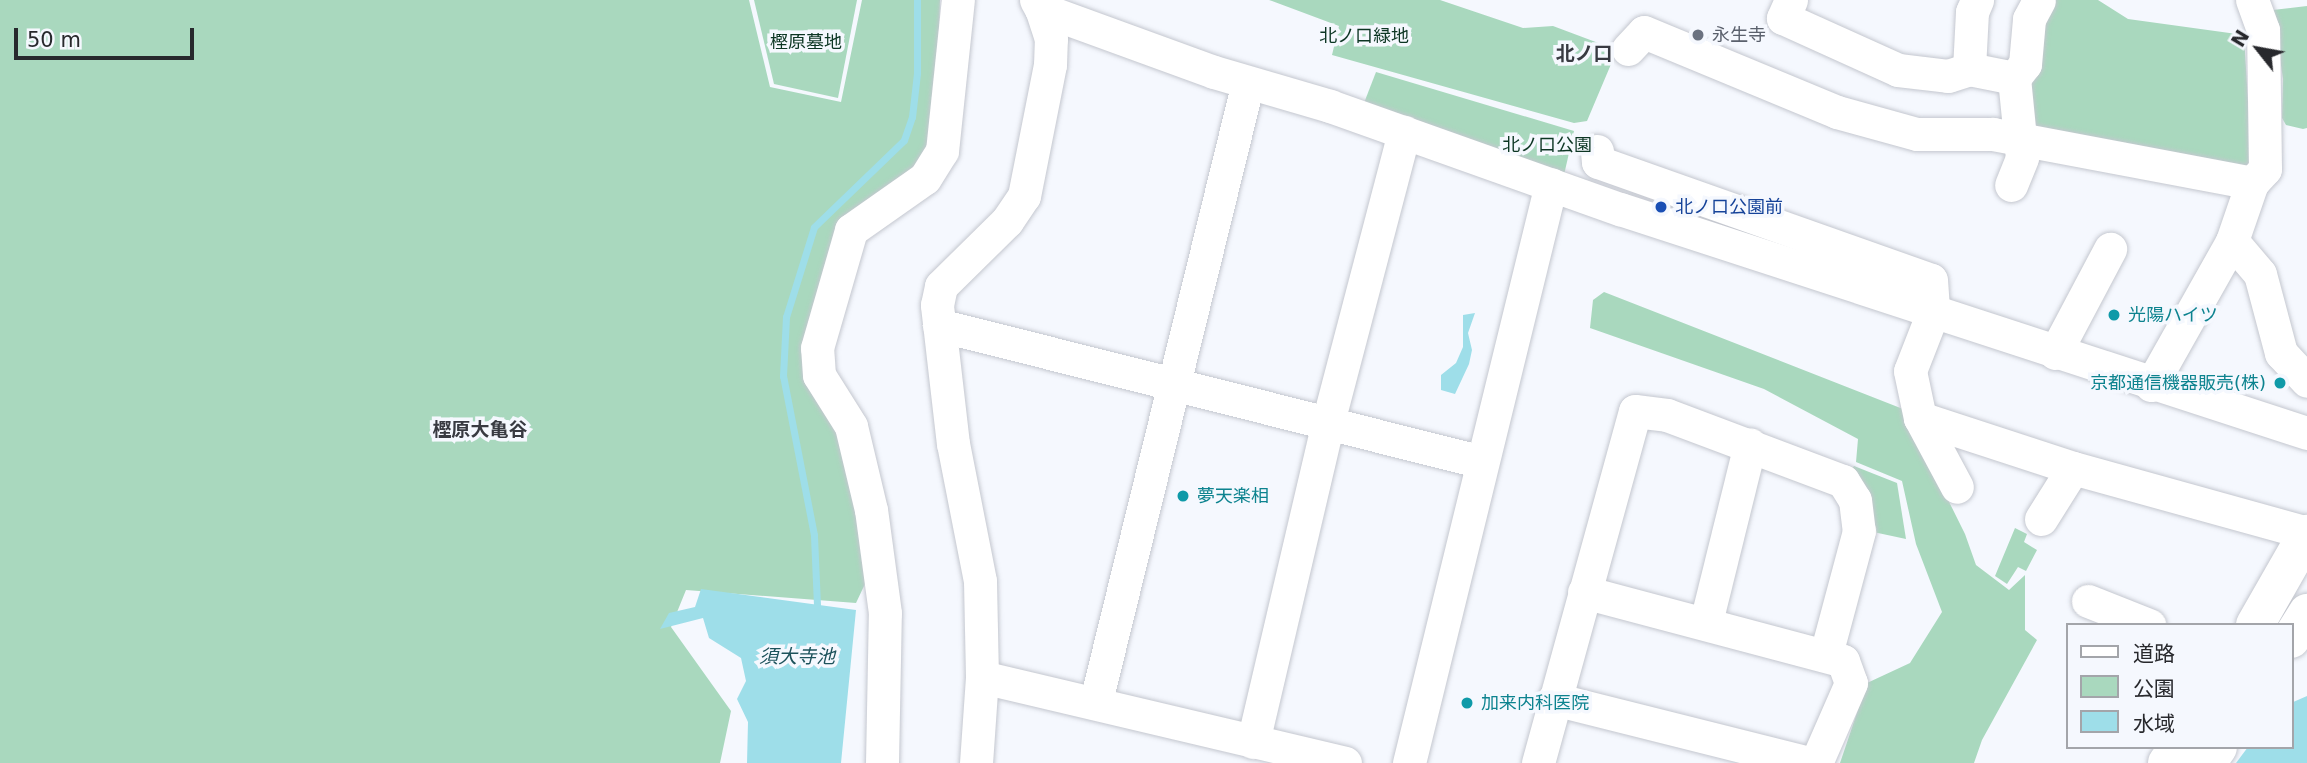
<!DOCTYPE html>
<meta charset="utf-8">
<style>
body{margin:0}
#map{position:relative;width:2307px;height:763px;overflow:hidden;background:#f5f8fe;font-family:"DejaVu Sans","Noto Sans JP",sans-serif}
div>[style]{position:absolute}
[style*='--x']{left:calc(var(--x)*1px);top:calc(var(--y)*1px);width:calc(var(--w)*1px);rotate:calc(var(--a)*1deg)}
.green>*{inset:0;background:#a9d8be}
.water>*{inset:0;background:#9edee9}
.stream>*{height:7px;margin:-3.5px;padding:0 3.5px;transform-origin:3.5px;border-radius:3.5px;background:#9edee9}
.roads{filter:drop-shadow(0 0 2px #c4c7cf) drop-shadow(0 0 2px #c4c7cf)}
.minor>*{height:33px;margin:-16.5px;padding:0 16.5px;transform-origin:16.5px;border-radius:16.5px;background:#fff}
.major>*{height:38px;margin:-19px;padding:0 19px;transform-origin:19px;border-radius:19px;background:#fff}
.dots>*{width:19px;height:19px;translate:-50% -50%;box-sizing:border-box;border:4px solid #f5f8fe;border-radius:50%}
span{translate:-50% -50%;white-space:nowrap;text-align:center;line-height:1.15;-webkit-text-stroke:7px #f5f8fe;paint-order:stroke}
.worship-label{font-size:18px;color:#5b616d}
.left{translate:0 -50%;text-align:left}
.park-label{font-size:18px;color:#0c3623}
.transit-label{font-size:18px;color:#164399}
.culture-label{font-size:18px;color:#0d838f}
.right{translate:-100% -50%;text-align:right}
.neighbourhood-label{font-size:19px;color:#383a41;font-weight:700}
.water-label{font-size:19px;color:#1c525b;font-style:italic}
.legend{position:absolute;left:2066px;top:623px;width:228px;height:126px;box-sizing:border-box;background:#f5f8fe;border:2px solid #a3a5aa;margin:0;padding:9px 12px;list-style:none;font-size:21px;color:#28292d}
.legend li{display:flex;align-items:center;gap:14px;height:35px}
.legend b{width:35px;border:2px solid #a3a5aa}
.north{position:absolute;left:2223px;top:14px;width:70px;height:70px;-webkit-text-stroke:5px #f5f8fe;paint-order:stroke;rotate:301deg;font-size:19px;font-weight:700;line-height:28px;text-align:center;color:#28292d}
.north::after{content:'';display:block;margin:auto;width:24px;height:32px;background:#28292d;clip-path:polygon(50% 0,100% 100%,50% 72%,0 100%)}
.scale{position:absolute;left:14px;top:28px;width:180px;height:32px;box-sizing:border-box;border:4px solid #28292d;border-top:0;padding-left:9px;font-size:21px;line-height:24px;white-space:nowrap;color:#28292d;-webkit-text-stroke:5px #f5f8fe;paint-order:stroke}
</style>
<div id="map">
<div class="green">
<div style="clip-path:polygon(0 0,749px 0,770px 87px,841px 102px,862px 0,940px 0,937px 124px,921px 173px,865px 215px,819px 352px,873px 567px,856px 603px,686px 590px,671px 627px,731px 711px,720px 763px,0 763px)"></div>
<div style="clip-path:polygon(754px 0,857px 0,838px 98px,774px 84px)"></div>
<div style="clip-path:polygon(1269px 0,1440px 0,1523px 28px,1553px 26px,1617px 50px,1587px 121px,1574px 123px,1332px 55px,1339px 26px)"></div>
<div style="clip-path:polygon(2043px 0,2098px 0,2128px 19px,2244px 35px,2252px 168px,2031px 133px,2029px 71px)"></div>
<div style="clip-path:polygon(2307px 6px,2307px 128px,2303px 129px,2286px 125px,2282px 118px,2283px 79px,2273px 10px)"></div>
<div style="clip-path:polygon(1376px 72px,1574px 131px,1564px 175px,1364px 103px)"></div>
<div style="clip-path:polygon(1604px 292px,1903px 409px,1965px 534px,1976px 565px,2009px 590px,2025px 575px,2025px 630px,2037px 640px,1982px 740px,1974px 763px,1840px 763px,1867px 683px,1910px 663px,1942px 612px,1916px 544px,1902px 481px,1856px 462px,1858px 439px,1764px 389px,1590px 328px,1593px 300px)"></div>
<div style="clip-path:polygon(1854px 466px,1897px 483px,1906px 539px,1864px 530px,1848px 473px)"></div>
<div style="clip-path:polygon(2015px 528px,2027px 534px,2024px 542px,2037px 550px,2026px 571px,2018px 567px,2007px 584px,1995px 576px)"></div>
</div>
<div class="water">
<div style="clip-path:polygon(1475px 313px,1468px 333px,1472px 350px,1469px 364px,1455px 394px,1441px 390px,1441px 375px,1456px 363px,1463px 347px,1463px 315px)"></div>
<div style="clip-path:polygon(701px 589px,856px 610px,841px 763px,747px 763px,748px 722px,737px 699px,746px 681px,741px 658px,709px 638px,703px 618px,660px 629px,669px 613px,695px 607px)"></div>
<div style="clip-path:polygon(2307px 696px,2307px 763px,2236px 763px,2248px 747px,2291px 747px,2291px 703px)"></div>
</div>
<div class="stream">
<div style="--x:817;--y:605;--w:70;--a:-92.5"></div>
<div style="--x:814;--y:535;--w:162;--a:-101"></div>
<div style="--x:783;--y:376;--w:59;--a:-87.1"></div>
<div style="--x:786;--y:317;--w:94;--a:-72.7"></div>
<div style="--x:814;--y:227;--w:125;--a:-44"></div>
<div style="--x:904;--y:140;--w:24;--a:-71"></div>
<div style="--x:912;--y:117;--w:44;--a:-83.5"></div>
<div style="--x:917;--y:73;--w:73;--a:-90"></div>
</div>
<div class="roads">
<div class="minor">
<div style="--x:1036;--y:0;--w:10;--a:61"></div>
<div style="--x:1041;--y:9;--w:184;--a:20"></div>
<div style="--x:1214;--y:72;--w:121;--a:16.3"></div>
<div style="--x:1330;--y:106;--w:308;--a:19.6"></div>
<div style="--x:1620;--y:209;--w:723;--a:18.06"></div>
<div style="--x:1791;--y:0;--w:20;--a:114"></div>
<div style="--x:1783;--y:18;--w:126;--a:24.3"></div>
<div style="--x:1898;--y:70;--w:50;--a:6.8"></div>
<div style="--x:1948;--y:76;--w:22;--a:-18"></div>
<div style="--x:1969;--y:69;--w:46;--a:11.3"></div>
<div style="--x:2014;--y:78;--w:80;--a:84.3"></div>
<div style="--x:2022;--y:158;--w:29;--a:112"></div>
<div style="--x:1628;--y:49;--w:23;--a:-47"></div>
<div style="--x:1644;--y:32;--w:209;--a:22.5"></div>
<div style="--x:1837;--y:112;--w:83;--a:15.4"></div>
<div style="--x:1917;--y:134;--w:76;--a:0"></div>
<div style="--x:1993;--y:134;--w:264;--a:10.7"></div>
<div style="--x:1969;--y:69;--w:57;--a:-87"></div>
<div style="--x:1972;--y:12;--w:13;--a:-67"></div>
<div style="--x:2014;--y:78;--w:18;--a:-52"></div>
<div style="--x:2025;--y:64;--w:45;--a:-84.9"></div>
<div style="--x:2029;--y:19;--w:21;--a:-62"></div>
<div style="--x:1597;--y:151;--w:11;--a:85"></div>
<div style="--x:1598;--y:162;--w:353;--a:19.5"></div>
<div style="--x:1931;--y:280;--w:32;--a:86"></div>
<div style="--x:1933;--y:312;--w:63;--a:111.3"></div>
<div style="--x:1910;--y:371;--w:48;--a:78"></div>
<div style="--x:1920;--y:418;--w:161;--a:18.1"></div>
<div style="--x:2073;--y:468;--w:243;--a:15.5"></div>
<div style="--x:2232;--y:241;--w:43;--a:49.7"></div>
<div style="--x:2260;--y:274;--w:82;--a:75.1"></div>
<div style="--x:2281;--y:353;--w:38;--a:47"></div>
<div style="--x:939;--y:325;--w:560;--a:14.16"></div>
<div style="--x:2055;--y:353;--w:118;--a:-62.1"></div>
<div style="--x:2151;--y:385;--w:165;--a:-60.6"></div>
<div style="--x:2232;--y:241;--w:61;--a:-71"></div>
<div style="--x:2252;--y:183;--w:19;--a:-47"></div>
<div style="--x:2265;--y:169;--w:139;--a:-90.8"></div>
<div style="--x:2263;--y:30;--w:32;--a:-110"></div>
<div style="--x:1920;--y:418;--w:78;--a:61.8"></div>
<div style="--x:2041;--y:519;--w:60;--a:-57.9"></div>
<div style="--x:1584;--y:592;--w:268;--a:14.9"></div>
<div style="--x:1843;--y:661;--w:23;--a:70"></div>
<div style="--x:1851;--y:683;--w:87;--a:113.6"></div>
<div style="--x:2088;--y:601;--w:66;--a:21.5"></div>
<div style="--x:1706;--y:622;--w:183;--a:-76.1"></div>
<div style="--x:982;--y:677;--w:373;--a:13.3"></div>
<div style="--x:1554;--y:699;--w:262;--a:14.1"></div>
<div style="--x:1096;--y:701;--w:637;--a:-76.2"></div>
<div style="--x:1253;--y:742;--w:329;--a:-76.8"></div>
<div style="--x:1328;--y:422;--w:300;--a:-75.3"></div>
<div style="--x:882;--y:763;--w:150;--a:-88.9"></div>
<div style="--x:885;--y:613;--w:104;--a:-97.7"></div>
<div style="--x:871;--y:510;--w:86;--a:-103.4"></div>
<div style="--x:851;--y:426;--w:60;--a:-122.1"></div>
<div style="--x:819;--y:375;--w:27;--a:-94"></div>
<div style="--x:817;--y:348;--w:123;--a:-73.9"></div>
<div style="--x:851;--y:230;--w:90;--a:-35.1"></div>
<div style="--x:925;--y:178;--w:32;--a:-58"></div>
<div style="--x:942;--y:151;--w:152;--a:-84"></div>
<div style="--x:976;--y:763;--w:86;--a:-86"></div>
<div style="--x:982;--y:677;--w:96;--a:-91.2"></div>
<div style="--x:980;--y:581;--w:140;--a:-101.1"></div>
<div style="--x:953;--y:444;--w:140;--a:-96.6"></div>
<div style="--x:937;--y:305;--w:19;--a:-78"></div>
<div style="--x:941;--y:286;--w:93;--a:-44.6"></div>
<div style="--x:1007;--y:221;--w:30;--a:-56"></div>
<div style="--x:1024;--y:196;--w:134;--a:-78.8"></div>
<div style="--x:1050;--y:65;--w:26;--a:-88"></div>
<div style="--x:1051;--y:39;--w:32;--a:-108"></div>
<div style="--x:1409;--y:763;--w:596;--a:-76.22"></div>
<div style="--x:1538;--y:763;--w:365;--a:-74.6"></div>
<div style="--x:1635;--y:411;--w:32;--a:7"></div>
<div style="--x:1667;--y:415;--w:188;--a:20.6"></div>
<div style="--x:1843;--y:481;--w:22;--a:58"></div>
<div style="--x:1855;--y:500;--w:31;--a:83"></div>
<div style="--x:1859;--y:531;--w:127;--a:105"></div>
</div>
<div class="major">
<div style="--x:2255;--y:625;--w:105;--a:-60.3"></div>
<div style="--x:2291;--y:639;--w:31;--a:-58"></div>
<div style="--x:2167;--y:763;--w:20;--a:-53"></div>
<div style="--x:2207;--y:763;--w:19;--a:-55"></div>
</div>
</div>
<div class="dots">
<div style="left:1698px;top:35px;background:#6b7280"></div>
<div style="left:1661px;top:207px;background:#1a4fb4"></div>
<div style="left:2114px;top:315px;background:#0f9aa8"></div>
<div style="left:2280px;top:383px;background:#0f9aa8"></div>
<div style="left:1183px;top:496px;background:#0f9aa8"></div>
<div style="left:1467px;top:703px;background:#0f9aa8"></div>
</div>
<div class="worship-label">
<span class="left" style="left:1712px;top:35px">永生寺</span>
</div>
<div class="park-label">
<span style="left:1364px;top:36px">北ノ口緑地</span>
<span style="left:806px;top:42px">樫原墓地</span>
<span style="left:1547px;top:145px">北ノ口公園</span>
</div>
<div class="transit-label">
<span class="left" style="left:1675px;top:207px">北ノ口公園前</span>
</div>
<div class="culture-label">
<span class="left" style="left:2128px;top:315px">光陽ハイツ</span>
<span class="right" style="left:2266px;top:383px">京都通信機器販売(株)</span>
<span class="left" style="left:1197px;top:496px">夢天楽相</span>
<span class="left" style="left:1481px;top:703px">加来内科医院</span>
</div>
<div class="neighbourhood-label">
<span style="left:1584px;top:54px">北ノ口</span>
<span style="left:480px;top:430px">樫原大亀谷</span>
</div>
<div class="water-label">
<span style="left:797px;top:657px">須大寺池</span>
</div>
<ul class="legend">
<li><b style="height:9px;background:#fff"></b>道路</li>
<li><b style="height:19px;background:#a9d8be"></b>公園</li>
<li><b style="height:19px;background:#9edee9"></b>水域</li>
</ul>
<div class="north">N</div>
<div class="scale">50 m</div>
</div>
